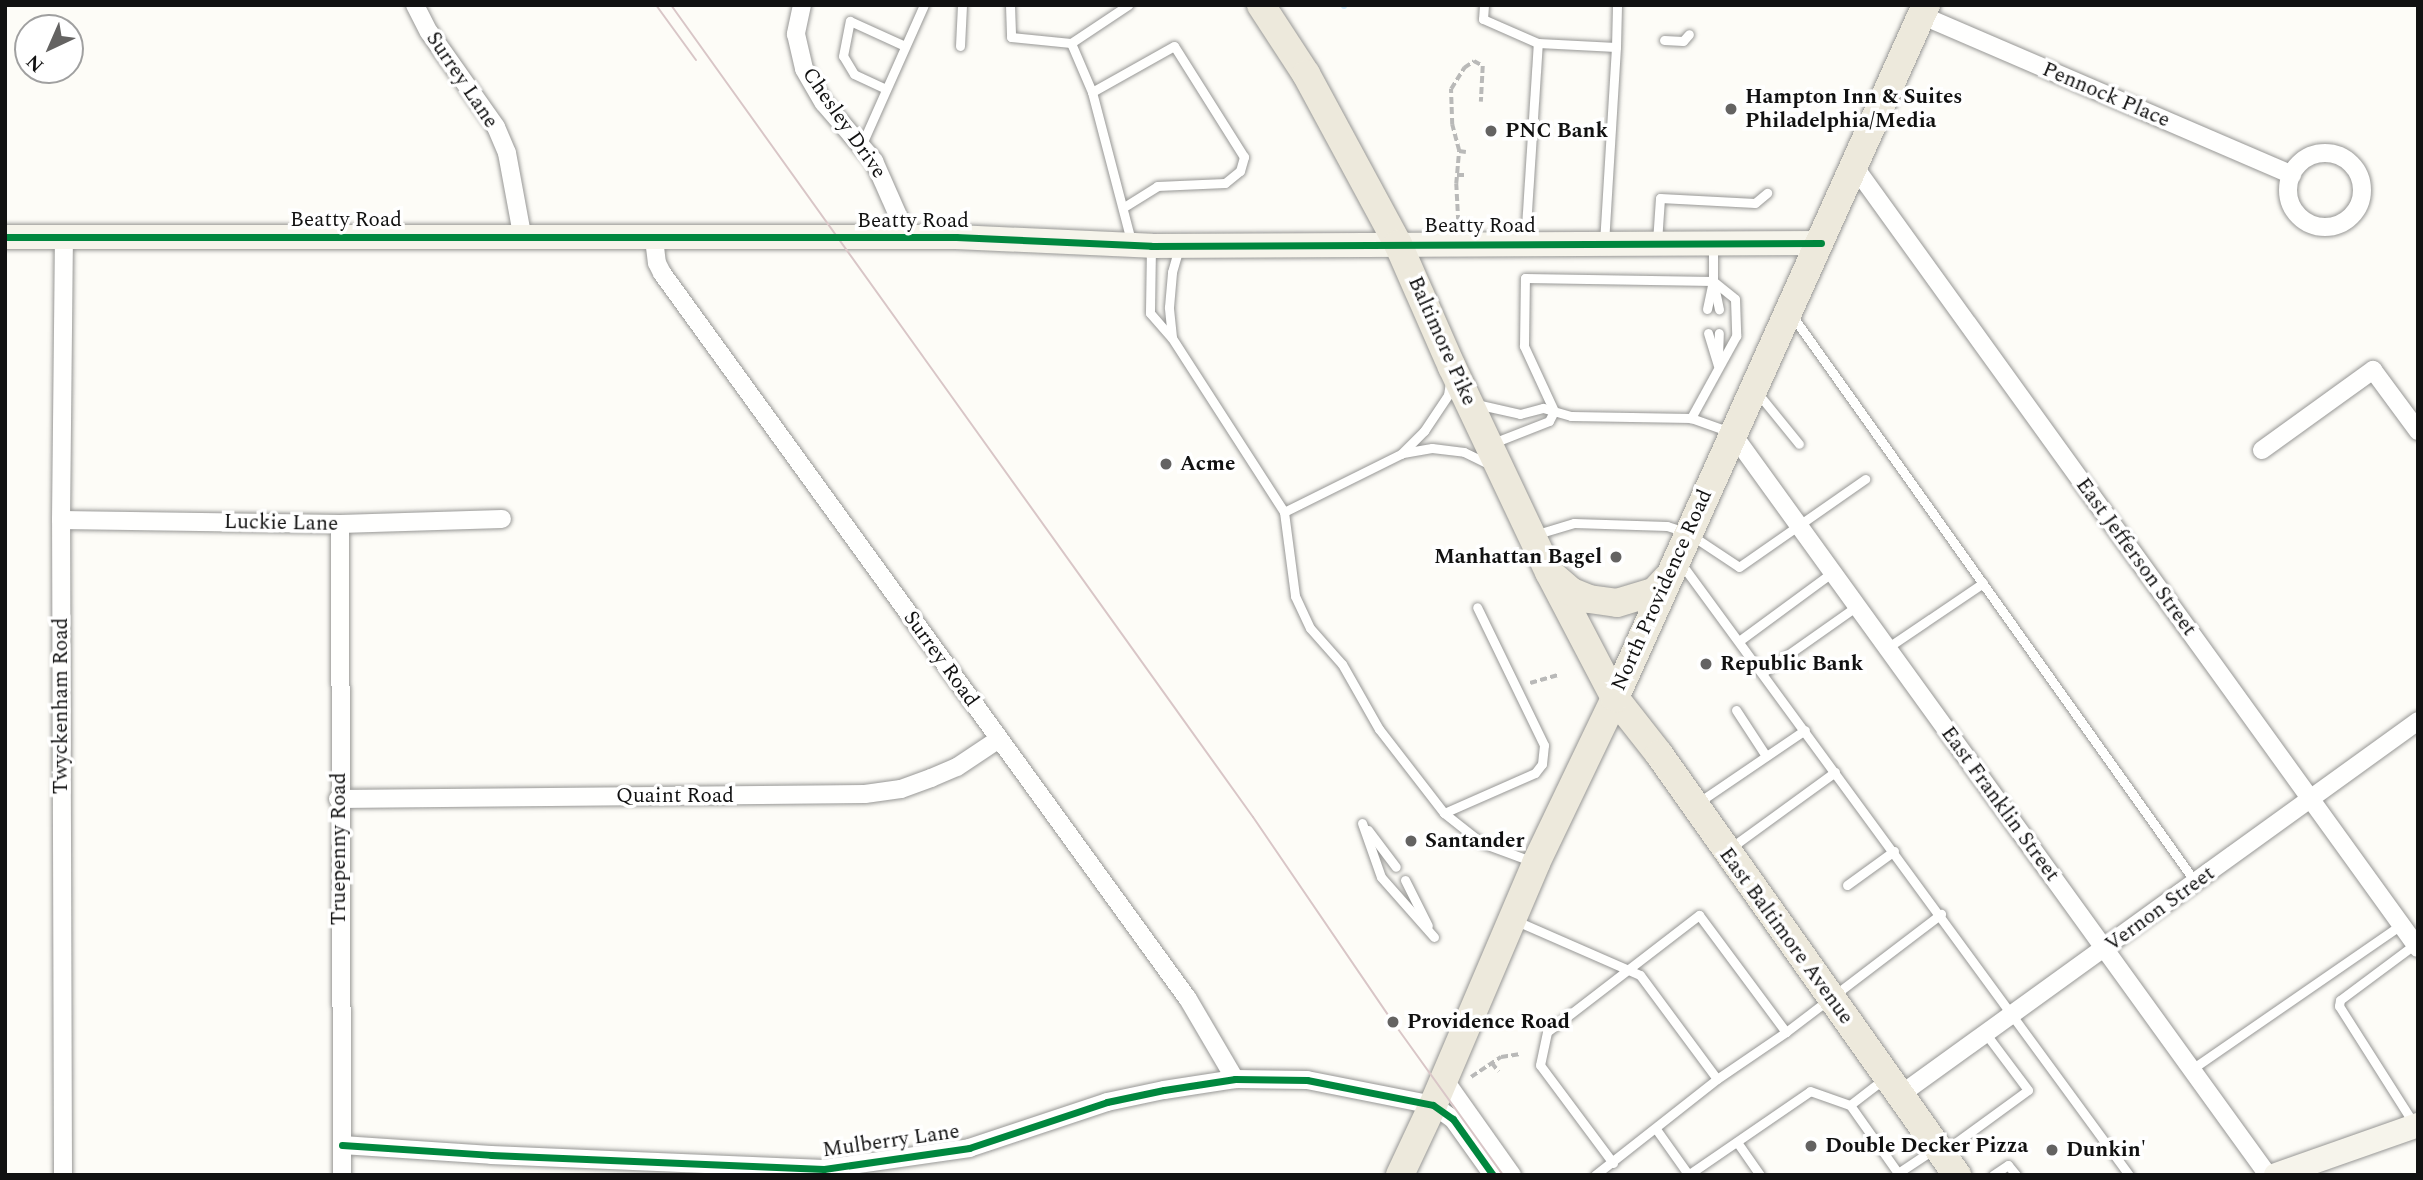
<!DOCTYPE html>
<style>
body{margin:0}
#map{position:relative;width:2423px;height:1180px;overflow:hidden;background:#fdfcf7;font-family:Spectral,serif}
div>[style]{position:absolute}
[style*='--x']{left:calc(var(--x)*1px);top:calc(var(--y)*1px);width:calc(var(--w)*1px);rotate:calc(var(--a)*1deg)}
.stream>*{height:6px;margin:-3px;padding:0 3px;transform-origin:3px;border-radius:3px;background:#cde8f7}
.path>*{height:3.5px;margin-top:-1.75px;transform-origin:0;background:repeating-linear-gradient(90deg,#b9b9b8 0 7px,transparent 0 10.5px)}
.roads{filter:drop-shadow(0 0 2px #979795) drop-shadow(0 0 2px #979795)}
.lane>*{height:9px;margin:-4.5px;padding:0 4.5px;transform-origin:4.5px;border-radius:4.5px;background:#fffffe}
.street>*{height:18px;margin:-9px;padding:0 9px;transform-origin:9px;border-radius:9px;background:#fffffe}
.street>.ring{margin:-9px;padding:0;box-sizing:content-box;background:none;border:18px solid #fffffe;border-radius:50%}
.secondary>*{height:24px;margin:-12px;padding:0 12px;transform-origin:12px;border-radius:12px;background:#f6f4eb}
.primary>*{height:28px;margin:-14px;padding:0 14px;transform-origin:14px;border-radius:14px;background:#ede9dc}
.tram>*{height:2px;margin:-1px;padding:0 1px;transform-origin:1px;border-radius:1px;background:#d9c6c7}
.cycleway>*{height:7px;margin:-3.5px;padding:0 3.5px;transform-origin:3.5px;border-radius:3.5px;background:#00873e}
.dots>*{width:19px;height:19px;translate:-50% -50%;box-sizing:border-box;border:4px solid #fff;border-radius:50%}
span{translate:-50% -50%;white-space:nowrap;text-align:center;line-height:1.15;-webkit-text-stroke:7px #fff;paint-order:stroke}
.street-label{font-size:21px;color:#111}
.poi-label{font-size:21px;color:#111;font-weight:700}
.left{translate:0 -50%;text-align:left}
.right{translate:-100% -50%;text-align:right}
.frame{position:absolute;inset:0;border:7px solid #111;pointer-events:none}
.north{position:absolute;left:14px;top:14px;width:70px;height:70px;box-sizing:border-box;background:#fff;border:2px solid #a0a0a0;border-radius:50%;rotate:224deg;font-size:19px;font-weight:700;line-height:28px;text-align:center;color:#111}
.north::after{content:'';display:block;margin:auto;width:24px;height:32px;background:#646362;clip-path:polygon(50% 0,100% 100%,50% 72%,0 100%)}
</style>
<div id="map">
<div class="stream">
<div style="--x:1344;--y:6;--w:1;--a:-90"></div>
</div>
<div class="path">
<div style="--x:1459;--y:151;--w:7;--a:8"></div>
<div style="--x:1457;--y:175;--w:10;--a:0"></div>
<div style="--x:1458;--y:222;--w:38;--a:-93"></div>
<div style="--x:1456;--y:184;--w:33;--a:-85"></div>
<div style="--x:1459;--y:151;--w:27;--a:-105"></div>
<div style="--x:1452;--y:125;--w:36;--a:-92"></div>
<div style="--x:1451;--y:89;--w:25;--a:-58"></div>
<div style="--x:1464;--y:68;--w:12;--a:-35"></div>
<div style="--x:1474;--y:61;--w:10;--a:29"></div>
<div style="--x:1483;--y:66;--w:36;--a:93"></div>
<div style="--x:1530;--y:683;--w:29;--a:-16"></div>
<div style="--x:1492;--y:1063;--w:11;--a:52"></div>
<div style="--x:1471;--y:1077;--w:36;--a:-34"></div>
<div style="--x:1501;--y:1057;--w:18;--a:-9"></div>
</div>
<div class="roads">
<div class="lane">
<div style="--x:1010;--y:5;--w:32;--a:88"></div>
<div style="--x:1011;--y:37;--w:60;--a:5.7"></div>
<div style="--x:1071;--y:43;--w:53;--a:66.8"></div>
<div style="--x:1484;--y:5;--w:14;--a:94"></div>
<div style="--x:1483;--y:19;--w:60;--a:23.6"></div>
<div style="--x:1664;--y:40;--w:19;--a:3"></div>
<div style="--x:1683;--y:41;--w:9;--a:-49"></div>
<div style="--x:1071;--y:43;--w:69;--a:-33.7"></div>
<div style="--x:960;--y:46;--w:41;--a:-87.2"></div>
<div style="--x:1616;--y:47;--w:42;--a:-88.6"></div>
<div style="--x:886;--y:89;--w:35;--a:-155"></div>
<div style="--x:854;--y:74;--w:21;--a:-121"></div>
<div style="--x:843;--y:56;--w:36;--a:-79"></div>
<div style="--x:850;--y:21;--w:60;--a:24.4"></div>
<div style="--x:862;--y:144;--w:152;--a:-66"></div>
<div style="--x:1124;--y:207;--w:39;--a:-32"></div>
<div style="--x:1157;--y:186;--w:68;--a:-2.5"></div>
<div style="--x:1225;--y:183;--w:19;--a:-39"></div>
<div style="--x:1240;--y:171;--w:15;--a:-74"></div>
<div style="--x:1244;--y:157;--w:131;--a:-122.2"></div>
<div style="--x:1174;--y:46;--w:94;--a:150.7"></div>
<div style="--x:1092;--y:92;--w:157;--a:75.3"></div>
<div style="--x:1525;--y:242;--w:199;--a:-86.3"></div>
<div style="--x:1538;--y:43;--w:78;--a:2.9"></div>
<div style="--x:1616;--y:47;--w:195;--a:93.5"></div>
<div style="--x:1657;--y:242;--w:44;--a:-86.1"></div>
<div style="--x:1660;--y:198;--w:95;--a:3"></div>
<div style="--x:1755;--y:203;--w:16;--a:-40"></div>
<div style="--x:1713;--y:246;--w:35;--a:90"></div>
<div style="--x:1713;--y:281;--w:29;--a:78"></div>
<div style="--x:1151;--y:247;--w:66;--a:90.9"></div>
<div style="--x:1150;--y:313;--w:33;--a:49"></div>
<div style="--x:1172;--y:338;--w:207;--a:57.2"></div>
<div style="--x:1284;--y:512;--w:85;--a:82.5"></div>
<div style="--x:1295;--y:596;--w:35;--a:65"></div>
<div style="--x:1310;--y:628;--w:48;--a:48.4"></div>
<div style="--x:1342;--y:664;--w:75;--a:60.4"></div>
<div style="--x:1379;--y:729;--w:106;--a:52.3"></div>
<div style="--x:1444;--y:813;--w:48;--a:38.3"></div>
<div style="--x:1482;--y:843;--w:55;--a:20.1"></div>
<div style="--x:1707;--y:309;--w:24;--a:-78"></div>
<div style="--x:1791;--y:314;--w:698;--a:54.56"></div>
<div style="--x:1708;--y:333;--w:34;--a:73"></div>
<div style="--x:1172;--y:337;--w:30;--a:-96"></div>
<div style="--x:1169;--y:307;--w:35;--a:-85"></div>
<div style="--x:1172;--y:272;--w:26;--a:-74"></div>
<div style="--x:1718;--y:357;--w:24;--a:-88"></div>
<div style="--x:1756;--y:391;--w:68;--a:50.9"></div>
<div style="--x:1476;--y:404;--w:45;--a:12.8"></div>
<div style="--x:1520;--y:414;--w:24;--a:-15"></div>
<div style="--x:1543;--y:408;--w:29;--a:16"></div>
<div style="--x:1571;--y:416;--w:120;--a:1"></div>
<div style="--x:1691;--y:418;--w:41;--a:19.7"></div>
<div style="--x:1554;--y:411;--w:72;--a:-114.8"></div>
<div style="--x:1524;--y:346;--w:68;--a:-89.2"></div>
<div style="--x:1525;--y:278;--w:188;--a:0.9"></div>
<div style="--x:1713;--y:281;--w:28;--a:39"></div>
<div style="--x:1735;--y:299;--w:37;--a:88"></div>
<div style="--x:1736;--y:336;--w:94;--a:118.8"></div>
<div style="--x:1493;--y:443;--w:60;--a:-21.4"></div>
<div style="--x:1549;--y:421;--w:11;--a:-63"></div>
<div style="--x:1403;--y:453;--w:29;--a:-10"></div>
<div style="--x:1432;--y:448;--w:32;--a:7"></div>
<div style="--x:1464;--y:452;--w:25;--a:26"></div>
<div style="--x:1284;--y:512;--w:131;--a:-26.4"></div>
<div style="--x:1401;--y:454;--w:33;--a:-45"></div>
<div style="--x:1424;--y:431;--w:43;--a:-56.3"></div>
<div style="--x:1448;--y:395;--w:12;--a:-81"></div>
<div style="--x:1534;--y:535;--w:42;--a:-16.7"></div>
<div style="--x:1574;--y:523;--w:93;--a:1.8"></div>
<div style="--x:1667;--y:526;--w:22;--a:18"></div>
<div style="--x:1688;--y:533;--w:61;--a:33.7"></div>
<div style="--x:1739;--y:567;--w:154;--a:-34.9"></div>
<div style="--x:1680;--y:562;--w:760;--a:53.78"></div>
<div style="--x:1739;--y:641;--w:117;--a:-36.3"></div>
<div style="--x:1887;--y:648;--w:116;--a:-34.1"></div>
<div style="--x:1762;--y:673;--w:116;--a:-35.2"></div>
<div style="--x:1736;--y:710;--w:55;--a:56.9"></div>
<div style="--x:1699;--y:802;--w:128;--a:-34.2"></div>
<div style="--x:1444;--y:813;--w:99;--a:-23.7"></div>
<div style="--x:1535;--y:773;--w:11;--a:-52"></div>
<div style="--x:1542;--y:764;--w:19;--a:-84"></div>
<div style="--x:1544;--y:745;--w:153;--a:-115.9"></div>
<div style="--x:1362;--y:823;--w:57;--a:70.6"></div>
<div style="--x:1381;--y:877;--w:80;--a:48.5"></div>
<div style="--x:1368;--y:830;--w:46;--a:52.9"></div>
<div style="--x:1729;--y:849;--w:131;--a:-36"></div>
<div style="--x:1405;--y:880;--w:51;--a:63.4"></div>
<div style="--x:1847;--y:885;--w:58;--a:-35.9"></div>
<div style="--x:1514;--y:920;--w:137;--a:23.6"></div>
<div style="--x:1640;--y:975;--w:129;--a:53.5"></div>
<div style="--x:1717;--y:1079;--w:155;--a:141.8"></div>
<div style="--x:2192;--y:1069;--w:254;--a:-34.6"></div>
<div style="--x:1717;--y:1079;--w:83;--a:-34.3"></div>
<div style="--x:1786;--y:1032;--w:195;--a:-37.3"></div>
<div style="--x:1850;--y:1105;--w:83;--a:54.8"></div>
<div style="--x:1898;--y:1173;--w:43;--a:-33.7"></div>
<div style="--x:2414;--y:1124;--w:140;--a:-122.4"></div>
<div style="--x:2339;--y:1006;--w:6;--a:-81"></div>
<div style="--x:2340;--y:1000;--w:94;--a:-36.7"></div>
<div style="--x:1656;--y:1129;--w:55;--a:54.6"></div>
<div style="--x:1737;--y:1142;--w:40;--a:55.1"></div>
<div style="--x:1943;--y:1152;--w:105;--a:-36.1"></div>
<div style="--x:2028;--y:1090;--w:70;--a:-126.9"></div>
<div style="--x:1613;--y:1163;--w:122;--a:-126.7"></div>
<div style="--x:1540;--y:1065;--w:34;--a:-78"></div>
<div style="--x:1547;--y:1032;--w:192;--a:-37.6"></div>
<div style="--x:1699;--y:915;--w:146;--a:53.4"></div>
<div style="--x:1688;--y:1175;--w:148;--a:-34.5"></div>
<div style="--x:1810;--y:1091;--w:42;--a:19.3"></div>
<div style="--x:1850;--y:1105;--w:44;--a:-37.6"></div>
<div style="--x:1993;--y:1175;--w:18;--a:-34"></div>
<div style="--x:2008;--y:1165;--w:13;--a:51"></div>
</div>
<div class="street">
<div style="--x:415;--y:5;--w:30;--a:63"></div>
<div style="--x:429;--y:32;--w:116;--a:54.8"></div>
<div style="--x:496;--y:127;--w:28;--a:67"></div>
<div style="--x:507;--y:153;--w:87;--a:79.5"></div>
<div style="--x:802;--y:5;--w:30;--a:102"></div>
<div style="--x:796;--y:34;--w:36;--a:77"></div>
<div style="--x:804;--y:69;--w:39;--a:60"></div>
<div style="--x:824;--y:103;--w:77;--a:49.2"></div>
<div style="--x:874;--y:161;--w:84;--a:66.2"></div>
<div style="--x:1921;--y:15;--w:404;--a:23.3"></div>
<div class="ring" style="left:2288px;top:153px;width:56px;height:56px"></div>
<div style="--x:1854;--y:166;--w:964;--a:54.2"></div>
<div style="--x:654;--y:239;--w:24;--a:83"></div>
<div style="--x:657;--y:263;--w:11;--a:63"></div>
<div style="--x:662;--y:273;--w:897;--a:54.08"></div>
<div style="--x:1188;--y:999;--w:93;--a:59.6"></div>
<div style="--x:1732;--y:433;--w:915;--a:54.16"></div>
<div style="--x:2262;--y:450;--w:137;--a:-35.8"></div>
<div style="--x:2373;--y:370;--w:76;--a:53.6"></div>
<div style="--x:61;--y:520;--w:279;--a:0.8"></div>
<div style="--x:340;--y:524;--w:162;--a:-1.8"></div>
<div style="--x:340;--y:524;--w:651;--a:89.82"></div>
<div style="--x:338;--y:799;--w:527;--a:-0.54"></div>
<div style="--x:865;--y:794;--w:36;--a:-8"></div>
<div style="--x:901;--y:789;--w:32;--a:-20"></div>
<div style="--x:931;--y:778;--w:28;--a:-23"></div>
<div style="--x:957;--y:767;--w:50;--a:-33.7"></div>
<div style="--x:1444;--y:1079;--w:118;--a:54.7"></div>
<div style="--x:1900;--y:1095;--w:639;--a:-35.83"></div>
<div style="--x:342;--y:1145;--w:149;--a:3.8"></div>
<div style="--x:491;--y:1155;--w:333;--a:2.4"></div>
<div style="--x:824;--y:1169;--w:147;--a:-8.2"></div>
<div style="--x:969;--y:1148;--w:145;--a:-18.4"></div>
<div style="--x:1107;--y:1102;--w:58;--a:-11.9"></div>
<div style="--x:1164;--y:1090;--w:72;--a:-8.8"></div>
<div style="--x:1235;--y:1079;--w:72;--a:0.8"></div>
<div style="--x:1307;--y:1080;--w:128;--a:11.2"></div>
<div style="--x:1433;--y:1105;--w:24;--a:35"></div>
<div style="--x:1453;--y:1119;--w:69;--a:54.5"></div>
<div style="--x:63;--y:1175;--w:655;--a:-90.17"></div>
<div style="--x:61;--y:520;--w:283;--a:-89.4"></div>
</div>
<div class="secondary">
<div style="--x:5;--y:237;--w:951;--a:0"></div>
<div style="--x:956;--y:237;--w:195;--a:2.6"></div>
<div style="--x:1151;--y:246;--w:670;--a:-0.26"></div>
<div style="--x:2276;--y:1175;--w:151;--a:-19.4"></div>
</div>
<div class="primary">
<div style="--x:1261;--y:5;--w:82;--a:56.9"></div>
<div style="--x:1306;--y:74;--w:193;--a:61.6"></div>
<div style="--x:1398;--y:244;--w:134;--a:66.3"></div>
<div style="--x:1452;--y:367;--w:227;--a:64.7"></div>
<div style="--x:1549;--y:572;--w:142;--a:62.4"></div>
<div style="--x:1615;--y:698;--w:71;--a:51.8"></div>
<div style="--x:1659;--y:754;--w:516;--a:54.71"></div>
<div style="--x:1551;--y:574;--w:28;--a:41"></div>
<div style="--x:1572;--y:592;--w:18;--a:22"></div>
<div style="--x:1589;--y:599;--w:28;--a:8"></div>
<div style="--x:1617;--y:603;--w:39;--a:-17"></div>
<div style="--x:1654;--y:592;--w:18;--a:-47"></div>
<div style="--x:1400;--y:1175;--w:77;--a:-64.8"></div>
<div style="--x:1433;--y:1105;--w:263;--a:-66.9"></div>
<div style="--x:1536;--y:863;--w:183;--a:-64.4"></div>
<div style="--x:1615;--y:698;--w:760;--a:-65.83"></div>
</div>
</div>
<div class="tram">
<div style="--x:656;--y:5;--w:68;--a:54"></div>
<div style="--x:671;--y:5;--w:999;--a:54.37"></div>
<div style="--x:1253;--y:817;--w:248;--a:55.7"></div>
<div style="--x:1393;--y:1022;--w:188;--a:54.3"></div>
</div>
<div class="cycleway">
<div style="--x:5;--y:237;--w:951;--a:0"></div>
<div style="--x:956;--y:237;--w:195;--a:2.6"></div>
<div style="--x:1151;--y:246;--w:670;--a:-0.26"></div>
<div style="--x:342;--y:1145;--w:149;--a:3.8"></div>
<div style="--x:491;--y:1155;--w:333;--a:2.4"></div>
<div style="--x:824;--y:1169;--w:147;--a:-8.2"></div>
<div style="--x:969;--y:1148;--w:145;--a:-18.4"></div>
<div style="--x:1107;--y:1102;--w:58;--a:-11.9"></div>
<div style="--x:1164;--y:1090;--w:72;--a:-8.8"></div>
<div style="--x:1235;--y:1079;--w:72;--a:0.8"></div>
<div style="--x:1307;--y:1080;--w:128;--a:11.2"></div>
<div style="--x:1433;--y:1105;--w:24;--a:35"></div>
<div style="--x:1453;--y:1119;--w:69;--a:54.5"></div>
</div>
<div class="dots">
<div style="left:1731px;top:109px;background:#646362"></div>
<div style="left:1491px;top:131px;background:#646362"></div>
<div style="left:1166px;top:464px;background:#646362"></div>
<div style="left:1616px;top:557px;background:#646362"></div>
<div style="left:1706px;top:664px;background:#646362"></div>
<div style="left:1411px;top:841px;background:#646362"></div>
<div style="left:1393px;top:1022px;background:#646362"></div>
<div style="left:1811px;top:1146px;background:#646362"></div>
<div style="left:2052px;top:1150px;background:#646362"></div>
</div>
<div class="street-label">
<span style="left:462px;top:80px;rotate:56deg">Surrey Lane</span>
<span style="left:2106px;top:95px;rotate:23deg">Pennock Place</span>
<span style="left:844px;top:123px;rotate:55deg">Chesley Drive</span>
<span style="left:346px;top:220px">Beatty Road</span>
<span style="left:913px;top:221px">Beatty Road</span>
<span style="left:1480px;top:226px">Beatty Road</span>
<span style="left:1442px;top:341px;rotate:66deg">Baltimore Pike</span>
<span style="left:281px;top:523px;rotate:1deg">Luckie Lane</span>
<span style="left:2136px;top:557px;rotate:54deg">East Jefferson Street</span>
<span style="left:1662px;top:590px;rotate:-66deg">North Providence Road</span>
<span style="left:941px;top:659px;rotate:54deg">Surrey Road</span>
<span style="left:61px;top:706px;rotate:-90deg">Twyckenham Road</span>
<span style="left:675px;top:796px">Quaint Road</span>
<span style="left:2000px;top:804px;rotate:54deg">East Franklin Street</span>
<span style="left:339px;top:849px;rotate:-90deg">Truepenny Road</span>
<span style="left:2160px;top:909px;rotate:-36deg">Vernon Street</span>
<span style="left:1786px;top:936px;rotate:54deg">East Baltimore Avenue</span>
<span style="left:891px;top:1141px;rotate:-8deg">Mulberry Lane</span>
</div>
<div class="poi-label">
<span class="left" style="left:1745px;top:109px">Hampton Inn &amp; Suites<br>Philadelphia/Media</span>
<span class="left" style="left:1505px;top:131px">PNC Bank</span>
<span class="left" style="left:1180px;top:464px">Acme</span>
<span class="right" style="left:1602px;top:557px">Manhattan Bagel</span>
<span class="left" style="left:1720px;top:664px">Republic Bank</span>
<span class="left" style="left:1425px;top:841px">Santander</span>
<span class="left" style="left:1407px;top:1022px">Providence Road</span>
<span class="left" style="left:1825px;top:1146px">Double Decker Pizza</span>
<span class="left" style="left:2066px;top:1150px">Dunkin'</span>
</div>
<div class="frame"></div>
<div class="north">N</div>
</div>
